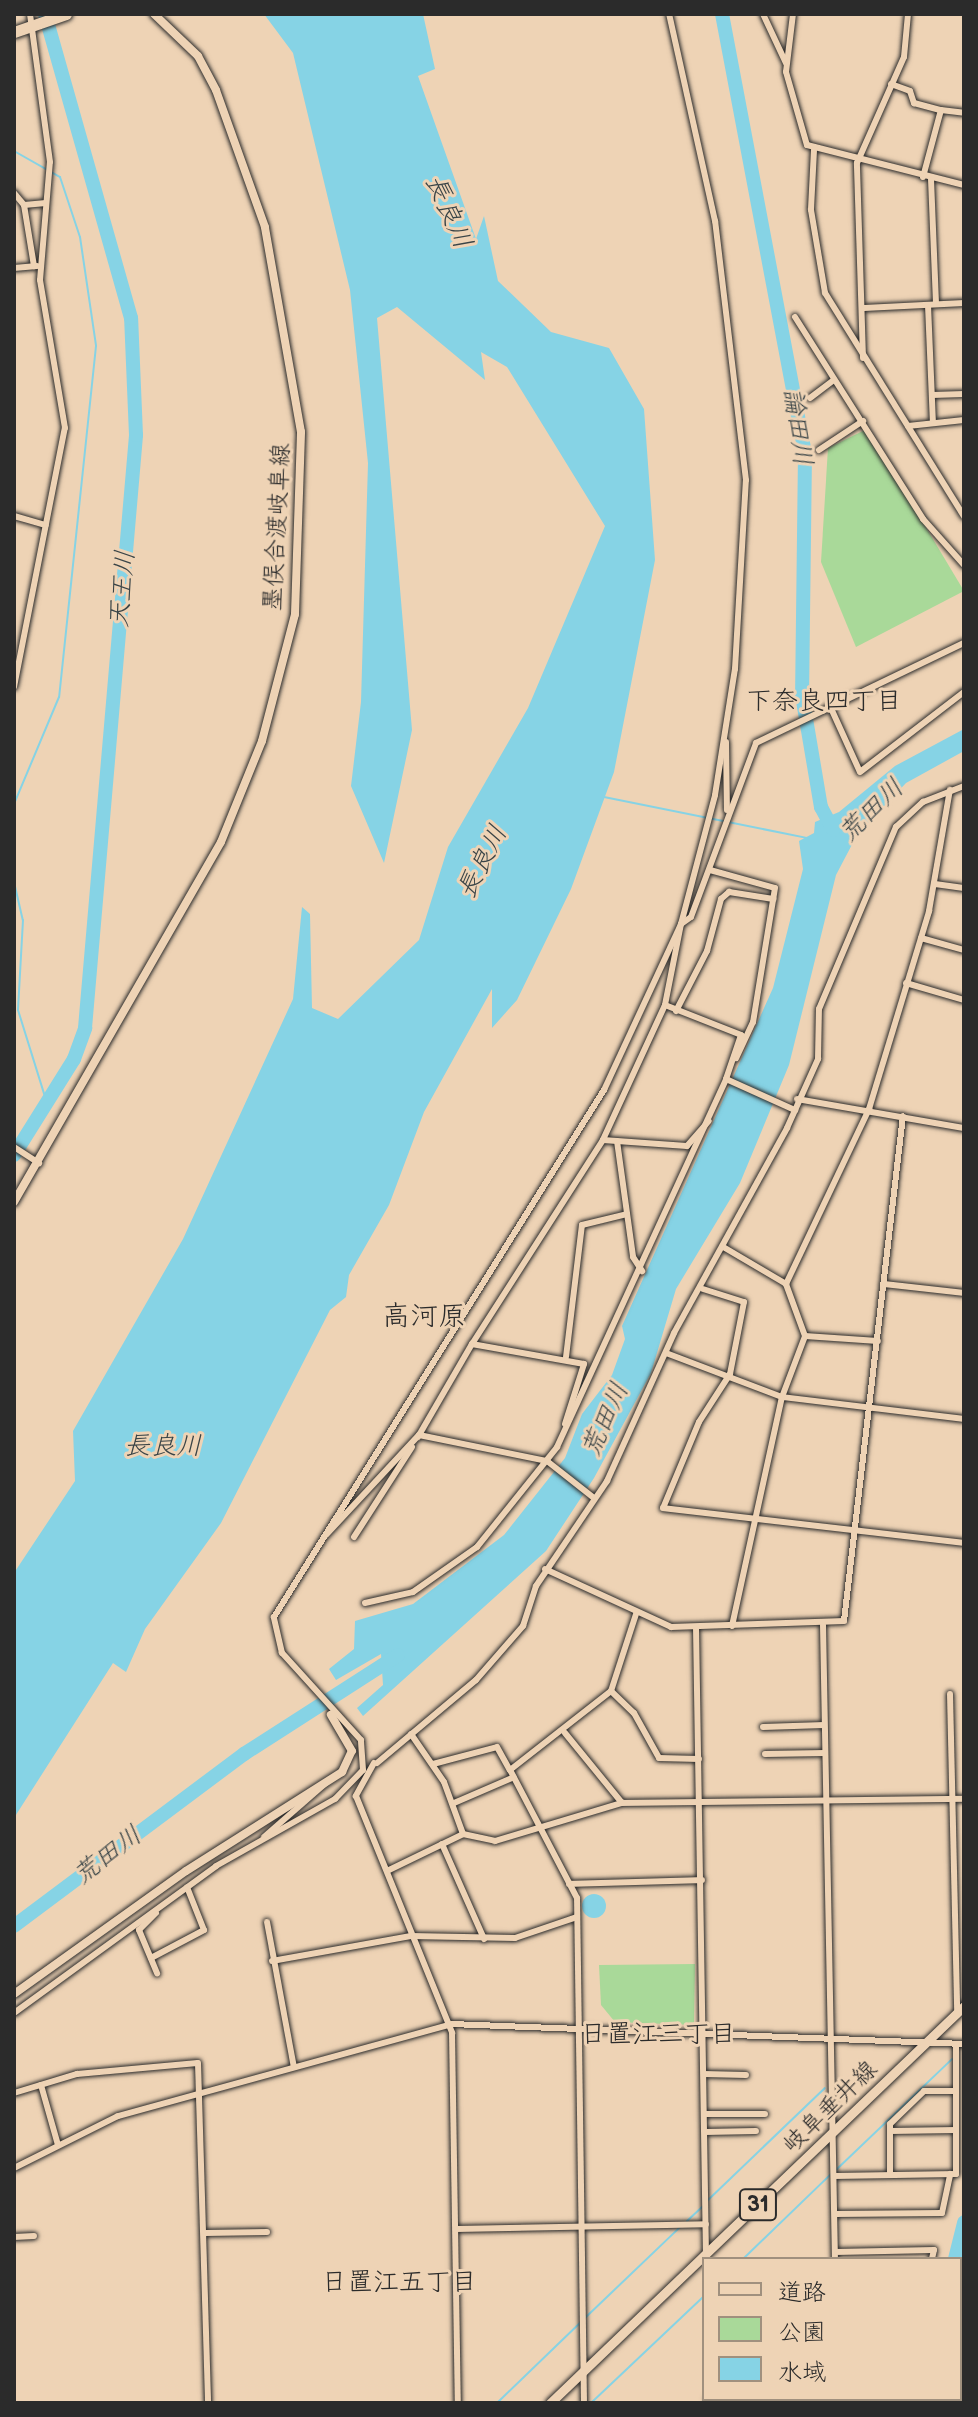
<!DOCTYPE html>
<meta charset="utf-8">
<style>
body{margin:0}
#map{position:relative;width:978px;height:2417px;overflow:hidden;background:#eed3b5;font-family:"Balsamiq Sans","Klee One",sans-serif}
div>[style]{position:absolute}
[style*='--x']{left:calc(var(--x)*1px);top:calc(var(--y)*1px);width:calc(var(--w)*1px);rotate:calc(var(--a)*1deg)}
.green>*{inset:0;background:#a9d999}
.water>*{inset:0;background:#86d3e5}
.round{border-radius:50%}
.stream>*{height:2px;margin:-1px;padding:0 1px;transform-origin:1px;border-radius:1px;background:#86d3e5}
.river>*{height:14px;margin:-7px;padding:0 7px;transform-origin:7px;border-radius:7px;background:#86d3e5}
.roads{filter:drop-shadow(0 0 2px #2b2b2b) drop-shadow(0 0 2px #2b2b2b)}
.street>*{height:6px;margin:-3px;padding:0 3px;transform-origin:3px;border-radius:3px;background:#eed3b5}
.secondary>*{height:8px;margin:-4px;padding:0 4px;transform-origin:4px;border-radius:4px;background:#eed3b5}
.primary>*{height:9px;margin:-4.5px;padding:0 4.5px;transform-origin:4.5px;border-radius:4.5px;background:#eed3b5}
.highway>*{height:11px;margin:-5.5px;padding:0 5.5px;transform-origin:5.5px;border-radius:5.5px;background:#eed3b5}
span{translate:-50% -50%;white-space:nowrap;text-align:center;line-height:1.15;-webkit-text-stroke:6px #eed3b5;paint-order:stroke}
.shield-label span{padding:2px 6px;background:#eed3b5;border:2px solid;border-radius:6px;-webkit-text-stroke-width:0}
.shield-label{font-size:22px;color:#2b2b2b;font-weight:700}
.street-label{font-size:24px;color:#2b2b2b}
.water-label{font-size:26px;color:#394447;font-style:italic}
.neighbourhood-label{font-size:26px;color:#2b2b2b}
.quarter-label{font-size:28px;color:#2b2b2b}
.frame{position:absolute;inset:0;border:16px solid #2b2b2b;pointer-events:none}
.legend{position:absolute;left:702px;top:2257px;width:260px;height:144px;box-sizing:border-box;background:#eed3b5;border:2px solid #a0907e;margin:0;padding:10px 14px;list-style:none;font-size:24px;color:#2b2b2b}
.legend li{display:flex;align-items:center;gap:16px;height:40px}
.legend b{width:40px;border:2px solid #a0907e}
</style>
<div id="map">
<div class="green">
<div style="clip-path:polygon(867px 429px,964px 591px,856px 647px,821px 562px,828px 448px)"></div>
<div style="clip-path:polygon(695px 1964px,694px 2025px,615px 2022px,601px 2005px,599px 1965px)"></div>
</div>
<div class="water">
<div style="clip-path:polygon(264px 14px,423px 14px,435px 69px,418px 76px,476px 239px,484px 216px,498px 281px,551px 332px,609px 348px,644px 409px,655px 560px,614px 772px,571px 889px,517px 1000px,492px 1028px,492px 989px,424px 1112px,389px 1205px,349px 1275px,346px 1297px,330px 1310px,221px 1523px,145px 1629px,126px 1672px,113px 1663px,14px 1818px,14px 1573px,75px 1481px,73px 1431px,183px 1239px,293px 999px,302px 907px,310px 914px,312px 1008px,338px 1019px,419px 940px,448px 847px,528px 708px,605px 526px,507px 367px,481px 352px,485px 380px,397px 307px,377px 318px,412px 730px,384px 863px,351px 786px,361px 702px,368px 463px,350px 290px,293px 53px)"></div>
<div style="clip-path:polygon(964px 729px,964px 751px,906px 783px,857px 835px,836px 875px,789px 1065px,740px 1183px,676px 1289px,651px 1373px,594px 1478px,546px 1551px,363px 1716px,357px 1708px,383px 1685px,381px 1654px,336px 1680px,329px 1669px,354px 1649px,355px 1621px,413px 1604px,504px 1535px,565px 1458px,582px 1414px,612px 1375px,625px 1339px,622px 1326px,773px 988px,803px 869px,799px 841px,814px 833px,815px 822px,839px 812px,895px 766px)"></div>
<div class="round" style="left:582px;top:1894px;width:24px;height:24px"></div>
</div>
<div class="stream">
<div style="--x:14;--y:151;--w:53;--a:29.5"></div>
<div style="--x:60;--y:177;--w:63;--a:71.6"></div>
<div style="--x:80;--y:237;--w:110;--a:81.6"></div>
<div style="--x:96;--y:346;--w:353;--a:96"></div>
<div style="--x:59;--y:697;--w:116;--a:112.8"></div>
<div style="--x:604;--y:797;--w:208;--a:11.4"></div>
<div style="--x:14;--y:882;--w:39;--a:77"></div>
<div style="--x:23;--y:920;--w:90;--a:93.2"></div>
<div style="--x:18;--y:1010;--w:97;--a:72.7"></div>
<div style="--x:837;--y:2169;--w:159;--a:-43.7"></div>
<div style="--x:707;--y:2201;--w:163;--a:-43.8"></div>
<div style="--x:687;--y:2221;--w:22;--a:-43"></div>
<div style="--x:743;--y:2259;--w:124;--a:-44"></div>
<div style="--x:586;--y:2317;--w:129;--a:-43.7"></div>
<div style="--x:497;--y:2403;--w:117;--a:-44"></div>
<div style="--x:591;--y:2403;--w:156;--a:-43.4"></div>
</div>
<div class="river">
<div style="--x:722;--y:14;--w:448;--a:79.3"></div>
<div style="--x:805;--y:454;--w:241;--a:90.7"></div>
<div style="--x:802;--y:695;--w:114;--a:80.4"></div>
<div style="--x:821;--y:807;--w:26;--a:62"></div>
<div style="--x:14;--y:1155;--w:113;--a:-58"></div>
<div style="--x:74;--y:1059;--w:33;--a:-70"></div>
<div style="--x:85;--y:1028;--w:595;--a:-85.08"></div>
<div style="--x:136;--y:435;--w:117;--a:-92.4"></div>
<div style="--x:131;--y:318;--w:316;--a:-105.8"></div>
<div style="--x:14;--y:1926;--w:287;--a:-36.8"></div>
<div style="--x:244;--y:1754;--w:183;--a:-32.7"></div>
<div style="--x:955;--y:2259;--w:38;--a:-76"></div>
<div style="--x:921;--y:2403;--w:4;--a:-76"></div>
</div>
<div class="roads">
<div class="street">
<div style="--x:763;--y:14;--w:54;--a:64.9"></div>
<div style="--x:793;--y:14;--w:58;--a:96.9"></div>
<div style="--x:786;--y:72;--w:76;--a:74"></div>
<div style="--x:807;--y:145;--w:162;--a:14.3"></div>
<div style="--x:891;--y:84;--w:20;--a:20"></div>
<div style="--x:910;--y:91;--w:13;--a:72"></div>
<div style="--x:914;--y:103;--w:28;--a:15"></div>
<div style="--x:814;--y:150;--w:60;--a:92.9"></div>
<div style="--x:811;--y:210;--w:84;--a:80.4"></div>
<div style="--x:825;--y:293;--w:263;--a:58.1"></div>
<div style="--x:923;--y:177;--w:69;--a:-75"></div>
<div style="--x:941;--y:110;--w:23;--a:7"></div>
<div style="--x:931;--y:179;--w:125;--a:87.7"></div>
<div style="--x:14;--y:193;--w:16;--a:50"></div>
<div style="--x:24;--y:205;--w:62;--a:80.7"></div>
<div style="--x:24;--y:205;--w:22;--a:-5"></div>
<div style="--x:14;--y:268;--w:23;--a:-5"></div>
<div style="--x:928;--y:305;--w:117;--a:87.6"></div>
<div style="--x:864;--y:308;--w:100;--a:-2.9"></div>
<div style="--x:795;--y:317;--w:239;--a:57.6"></div>
<div style="--x:923;--y:519;--w:62;--a:48.3"></div>
<div style="--x:863;--y:358;--w:195;--a:-91.8"></div>
<div style="--x:857;--y:163;--w:116;--a:-66.1"></div>
<div style="--x:904;--y:57;--w:43;--a:-84.7"></div>
<div style="--x:932;--y:395;--w:32;--a:-2"></div>
<div style="--x:810;--y:398;--w:30;--a:-37"></div>
<div style="--x:908;--y:426;--w:56;--a:-6.1"></div>
<div style="--x:819;--y:450;--w:53;--a:-33.4"></div>
<div style="--x:14;--y:516;--w:33;--a:16"></div>
<div style="--x:14;--y:687;--w:264;--a:-78.9"></div>
<div style="--x:65;--y:428;--w:150;--a:-99.6"></div>
<div style="--x:40;--y:280;--w:118;--a:-85.2"></div>
<div style="--x:50;--y:162;--w:148;--a:-97.7"></div>
<div style="--x:830;--y:706;--w:72;--a:65.6"></div>
<div style="--x:860;--y:772;--w:131;--a:-37.6"></div>
<div style="--x:726;--y:742;--w:68;--a:89.2"></div>
<div style="--x:710;--y:870;--w:67;--a:15.5"></div>
<div style="--x:775;--y:888;--w:136;--a:99.3"></div>
<div style="--x:753;--y:1022;--w:40;--a:115"></div>
<div style="--x:935;--y:884;--w:29;--a:8"></div>
<div style="--x:681;--y:924;--w:12;--a:-35"></div>
<div style="--x:691;--y:917;--w:186;--a:-69.5"></div>
<div style="--x:756;--y:743;--w:231;--a:-25.7"></div>
<div style="--x:681;--y:924;--w:83;--a:101.2"></div>
<div style="--x:665;--y:1005;--w:82;--a:21.5"></div>
<div style="--x:741;--y:1035;--w:46;--a:108.8"></div>
<div style="--x:726;--y:1079;--w:76;--a:24.2"></div>
<div style="--x:921;--y:938;--w:45;--a:15.6"></div>
<div style="--x:906;--y:983;--w:60;--a:16.3"></div>
<div style="--x:665;--y:1005;--w:149;--a:114.7"></div>
<div style="--x:603;--y:1140;--w:84;--a:4.1"></div>
<div style="--x:687;--y:1146;--w:33;--a:-49"></div>
<div style="--x:676;--y:1011;--w:68;--a:-62.7"></div>
<div style="--x:707;--y:951;--w:54;--a:-74.9"></div>
<div style="--x:721;--y:899;--w:11;--a:-41"></div>
<div style="--x:729;--y:892;--w:45;--a:9"></div>
<div style="--x:797;--y:1099;--w:169;--a:9.9"></div>
<div style="--x:617;--y:1141;--w:117;--a:82.1"></div>
<div style="--x:633;--y:1257;--w:17;--a:57"></div>
<div style="--x:14;--y:1147;--w:30;--a:33"></div>
<div style="--x:725;--y:1248;--w:71;--a:30.5"></div>
<div style="--x:884;--y:1284;--w:81;--a:6.4"></div>
<div style="--x:703;--y:1289;--w:43;--a:17.6"></div>
<div style="--x:744;--y:1302;--w:73;--a:101"></div>
<div style="--x:730;--y:1374;--w:57;--a:122.9"></div>
<div style="--x:699;--y:1422;--w:93;--a:112.7"></div>
<div style="--x:663;--y:1508;--w:303;--a:6.6"></div>
<div style="--x:805;--y:1336;--w:73;--a:3.9"></div>
<div style="--x:666;--y:1353;--w:124;--a:20.8"></div>
<div style="--x:782;--y:1397;--w:183;--a:6.9"></div>
<div style="--x:566;--y:1357;--w:133;--a:-83.1"></div>
<div style="--x:582;--y:1225;--w:46;--a:-13.7"></div>
<div style="--x:565;--y:1424;--w:63;--a:-72.4"></div>
<div style="--x:584;--y:1364;--w:114;--a:-169.9"></div>
<div style="--x:472;--y:1344;--w:242;--a:-57.3"></div>
<div style="--x:418;--y:1437;--w:108;--a:-59.9"></div>
<div style="--x:326;--y:1535;--w:137;--a:-47.1"></div>
<div style="--x:419;--y:1435;--w:131;--a:11.5"></div>
<div style="--x:547;--y:1461;--w:60;--a:38.2"></div>
<div style="--x:354;--y:1537;--w:107;--a:-57.2"></div>
<div style="--x:545;--y:1569;--w:139;--a:24.7"></div>
<div style="--x:671;--y:1627;--w:173;--a:-2"></div>
<div style="--x:844;--y:1621;--w:508;--a:-83.34"></div>
<div style="--x:365;--y:1603;--w:49;--a:-12.9"></div>
<div style="--x:413;--y:1592;--w:78;--a:-35.1"></div>
<div style="--x:477;--y:1547;--w:128;--a:-51.3"></div>
<div style="--x:557;--y:1447;--w:405;--a:-65.3"></div>
<div style="--x:823;--y:1625;--w:634;--a:88.92"></div>
<div style="--x:732;--y:1626;--w:234;--a:-77.7"></div>
<div style="--x:782;--y:1397;--w:65;--a:-69.3"></div>
<div style="--x:805;--y:1336;--w:55;--a:-110.1"></div>
<div style="--x:786;--y:1284;--w:194;--a:-64.6"></div>
<div style="--x:869;--y:1109;--w:207;--a:-73.1"></div>
<div style="--x:929;--y:911;--w:123;--a:-80.2"></div>
<div style="--x:696;--y:1627;--w:628;--a:89.09"></div>
<div style="--x:611;--y:1691;--w:32;--a:44"></div>
<div style="--x:634;--y:1713;--w:51;--a:60.9"></div>
<div style="--x:659;--y:1758;--w:40;--a:1.4"></div>
<div style="--x:950;--y:1694;--w:318;--a:88.7"></div>
<div style="--x:763;--y:1727;--w:61;--a:-1.9"></div>
<div style="--x:565;--y:1733;--w:90;--a:50.8"></div>
<div style="--x:411;--y:1734;--w:58;--a:55.5"></div>
<div style="--x:444;--y:1782;--w:55;--a:69.9"></div>
<div style="--x:765;--y:1754;--w:60;--a:-1"></div>
<div style="--x:374;--y:1763;--w:38;--a:119"></div>
<div style="--x:356;--y:1796;--w:256;--a:67.9"></div>
<div style="--x:452;--y:2033;--w:370;--a:89.1"></div>
<div style="--x:377;--y:1763;--w:129;--a:-40"></div>
<div style="--x:476;--y:1680;--w:72;--a:-49"></div>
<div style="--x:523;--y:1626;--w:42;--a:-72"></div>
<div style="--x:536;--y:1586;--w:127;--a:-55.9"></div>
<div style="--x:607;--y:1481;--w:162;--a:-65.6"></div>
<div style="--x:674;--y:1333;--w:234;--a:-61.1"></div>
<div style="--x:787;--y:1128;--w:76;--a:-65.8"></div>
<div style="--x:818;--y:1059;--w:50;--a:-88.9"></div>
<div style="--x:819;--y:1009;--w:198;--a:-67.1"></div>
<div style="--x:896;--y:827;--w:37;--a:-43"></div>
<div style="--x:923;--y:802;--w:44;--a:-21.3"></div>
<div style="--x:433;--y:1764;--w:66;--a:-14.9"></div>
<div style="--x:497;--y:1747;--w:26;--a:61"></div>
<div style="--x:454;--y:1803;--w:65;--a:-23.4"></div>
<div style="--x:264;--y:1837;--w:84;--a:-41.1"></div>
<div style="--x:442;--y:1844;--w:104;--a:66.1"></div>
<div style="--x:389;--y:1870;--w:82;--a:-25.9"></div>
<div style="--x:463;--y:1834;--w:33;--a:12"></div>
<div style="--x:495;--y:1841;--w:133;--a:-16.7"></div>
<div style="--x:622;--y:1803;--w:342;--a:-0.7"></div>
<div style="--x:569;--y:1884;--w:133;--a:-1.7"></div>
<div style="--x:156;--y:1913;--w:24;--a:135"></div>
<div style="--x:139;--y:1930;--w:47;--a:67.3"></div>
<div style="--x:267;--y:1922;--w:147;--a:79.5"></div>
<div style="--x:151;--y:1958;--w:60;--a:-27.8"></div>
<div style="--x:204;--y:1930;--w:46;--a:-111.6"></div>
<div style="--x:272;--y:1961;--w:141;--a:-10.2"></div>
<div style="--x:411;--y:1936;--w:104;--a:1.1"></div>
<div style="--x:515;--y:1938;--w:65;--a:-18.7"></div>
<div style="--x:14;--y:2013;--w:250;--a:-36"></div>
<div style="--x:216;--y:1866;--w:137;--a:-29.4"></div>
<div style="--x:335;--y:1799;--w:40;--a:-46"></div>
<div style="--x:363;--y:1770;--w:30;--a:-94"></div>
<div style="--x:361;--y:1740;--w:118;--a:-132.2"></div>
<div style="--x:282;--y:1653;--w:37;--a:-103"></div>
<div style="--x:274;--y:1617;--w:622;--a:-57.95"></div>
<div style="--x:604;--y:1090;--w:183;--a:-65.1"></div>
<div style="--x:681;--y:924;--w:133;--a:-75.2"></div>
<div style="--x:715;--y:795;--w:128;--a:-81"></div>
<div style="--x:735;--y:669;--w:189;--a:-86.7"></div>
<div style="--x:746;--y:480;--w:261;--a:-96.8"></div>
<div style="--x:715;--y:221;--w:212;--a:-102.5"></div>
<div style="--x:704;--y:2074;--w:42;--a:1.4"></div>
<div style="--x:41;--y:2085;--w:62;--a:74.2"></div>
<div style="--x:14;--y:2093;--w:66;--a:-16.8"></div>
<div style="--x:77;--y:2074;--w:121;--a:-5.2"></div>
<div style="--x:198;--y:2063;--w:340;--a:88.3"></div>
<div style="--x:705;--y:2114;--w:60;--a:0"></div>
<div style="--x:890;--y:2131;--w:66;--a:-0.9"></div>
<div style="--x:705;--y:2132;--w:51;--a:-1.1"></div>
<div style="--x:14;--y:2168;--w:116;--a:-26.6"></div>
<div style="--x:118;--y:2116;--w:345;--a:-15.4"></div>
<div style="--x:451;--y:2024;--w:513;--a:2.23"></div>
<div style="--x:890;--y:2175;--w:51;--a:-90"></div>
<div style="--x:890;--y:2124;--w:47;--a:-44.1"></div>
<div style="--x:924;--y:2091;--w:32;--a:0"></div>
<div style="--x:834;--y:2176;--w:122;--a:-0.9"></div>
<div style="--x:956;--y:2174;--w:130;--a:-90"></div>
<div style="--x:835;--y:2214;--w:107;--a:-0.5"></div>
<div style="--x:942;--y:2213;--w:40;--a:-78"></div>
<div style="--x:456;--y:2229;--w:250;--a:-1.1"></div>
<div style="--x:205;--y:2233;--w:62;--a:-0.9"></div>
<div style="--x:14;--y:2237;--w:20;--a:-3"></div>
<div style="--x:835;--y:2252;--w:99;--a:-1.2"></div>
<div style="--x:934;--y:2250;--w:9;--a:103"></div>
<div style="--x:709;--y:2399;--w:4;--a:90"></div>
<div style="--x:837;--y:2399;--w:4;--a:90"></div>
<div style="--x:584;--y:2403;--w:505;--a:-90.79"></div>
<div style="--x:577;--y:1898;--w:144;--a:-117.6"></div>
<div style="--x:510;--y:1770;--w:128;--a:-38"></div>
<div style="--x:611;--y:1691;--w:81;--a:-72"></div>
</div>
<div class="secondary">
<div style="--x:14;--y:1202;--w:415;--a:-60.1"></div>
<div style="--x:221;--y:842;--w:109;--a:-67.9"></div>
<div style="--x:262;--y:741;--w:131;--a:-75.4"></div>
<div style="--x:295;--y:614;--w:182;--a:-88.1"></div>
<div style="--x:301;--y:432;--w:208;--a:-100"></div>
<div style="--x:265;--y:227;--w:145;--a:-109.7"></div>
<div style="--x:216;--y:90;--w:38;--a:-118"></div>
<div style="--x:198;--y:56;--w:61;--a:-136.3"></div>
<div style="--x:14;--y:1994;--w:211;--a:-35.6"></div>
<div style="--x:186;--y:1871;--w:185;--a:-32.4"></div>
<div style="--x:342;--y:1772;--w:23;--a:-65"></div>
<div style="--x:352;--y:1751;--w:42;--a:-120.3"></div>
<div style="--x:960;--y:2369;--w:4;--a:-14"></div>
<div style="--x:935;--y:2403;--w:4;--a:-76"></div>
</div>
<div class="primary">
<div style="--x:550;--y:2403;--w:574;--a:-43.8"></div>
</div>
<div class="highway">
<div style="--x:14;--y:32;--w:55;--a:-19.1"></div>
</div>
</div>
<div class="shield-label">
<span style="left:758px;top:2205px">31</span>
</div>
<div class="street-label">
<span style="left:277px;top:527px;rotate:-87deg">墨俣合渡岐阜線</span>
<span style="left:830px;top:2107px;rotate:-44deg">岐阜垂井線</span>
</div>
<div class="water-label">
<span style="left:448px;top:212px;rotate:66deg">長良川</span>
<span style="left:797px;top:427px;rotate:82deg">論田川</span>
<span style="left:123px;top:589px;rotate:-85deg">天王川</span>
<span style="left:872px;top:811px;rotate:-44deg">荒田川</span>
<span style="left:483px;top:862px;rotate:-63deg">長良川</span>
<span style="left:606px;top:1420px;rotate:-66deg">荒田川</span>
<span style="left:163px;top:1447px">長良川</span>
<span style="left:108px;top:1856px;rotate:-37deg">荒田川</span>
</div>
<div class="neighbourhood-label">
<span style="left:824px;top:702px">下奈良四丁目</span>
<span style="left:658px;top:2035px">日置江三丁目</span>
<span style="left:399px;top:2283px">日置江五丁目</span>
</div>
<div class="quarter-label">
<span style="left:424px;top:1317px">高河原</span>
</div>
<div class="frame"></div>
<ul class="legend">
<li><b style="height:10px;background:#eed3b5"></b>道路</li>
<li><b style="height:22px;background:#a9d999"></b>公園</li>
<li><b style="height:22px;background:#86d3e5"></b>水域</li>
</ul>
</div>
